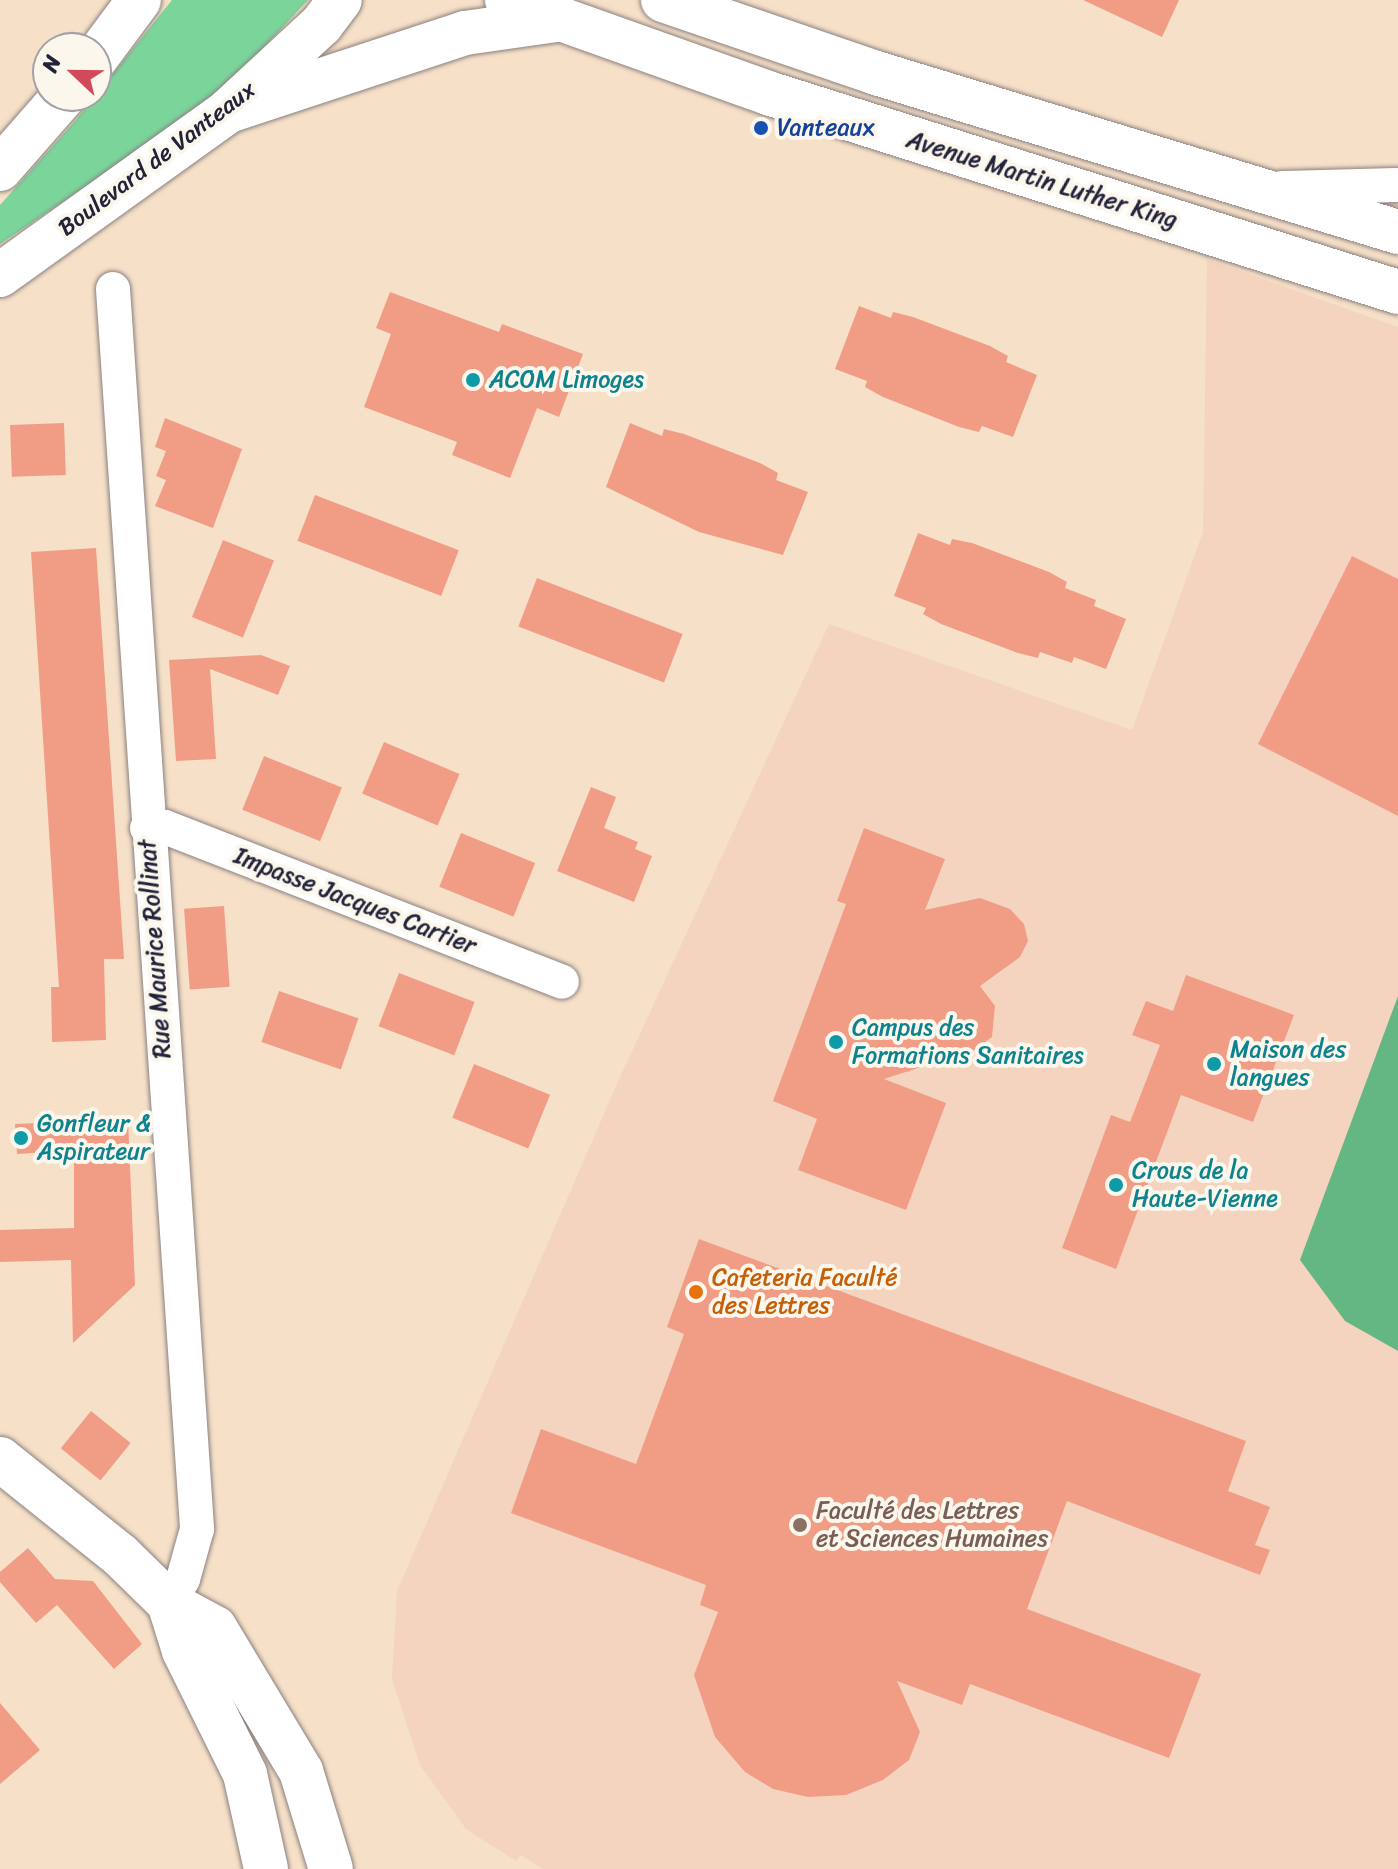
<!DOCTYPE html>
<meta charset="utf-8">
<style>
body{margin:0}
#map{position:relative;width:1398px;height:1869px;overflow:hidden;background:#f6e0c7;font-family:Sriracha,sans-serif}
div>[style]{position:absolute}
[style*='--x']{left:calc(var(--x)*1px);top:calc(var(--y)*1px);width:calc(var(--w)*1px);rotate:calc(var(--a)*1deg)}
.built>*{inset:0;background:#f4d4bf}
.green>*{inset:0;background:#7bd59b}
.forest>*{inset:0;background:#64b683}
.building>*{inset:0;background:#f19d86;transform-origin:0 0}
.roads{filter:drop-shadow(0 0 2px #8c8181) drop-shadow(0 0 2px #8c8181)}
.minor>*{height:34px;margin:-17px;padding:0 17px;transform-origin:17px;border-radius:17px;background:#fff}
.secondary>*{height:44px;margin:-22px;padding:0 22px;transform-origin:22px;border-radius:22px;background:#fff}
.primary>*{height:44px;margin:-22px;padding:0 22px;transform-origin:22px;border-radius:22px;background:#fff}
.dots>*{width:22px;height:22px;translate:-50% -50%;box-sizing:border-box;border:4px solid #fbf7ec;border-radius:50%}
span{translate:-50% -50%;white-space:nowrap;text-align:center;line-height:1.15;-webkit-text-stroke:8px #fbf7ec;paint-order:stroke}
.transit-label{font-size:24px;color:#164399}
.left{translate:0 -50%;text-align:left}
.street-label{font-size:24px;color:#22223b}
.culture-label{font-size:24px;color:#0d838f}
.food-label{font-size:24px;color:#c56008}
.education-label{font-size:24px;color:#785e54}
.north{position:absolute;left:32px;top:32px;width:80px;height:80px;box-sizing:border-box;background:#fbf7ec;border:2px solid #a4a2a5;border-radius:50%;rotate:292deg;font-size:22px;font-weight:700;line-height:32px;text-align:center;color:#22223b}
.north::after{content:'';display:block;margin:auto;width:28px;height:36px;background:#d1495b;clip-path:polygon(50% 0,100% 100%,50% 72%,0 100%)}
</style>
<div id="map">
<div class="built">
<div style="clip-path:polygon(1207px 259px,1398px 327px,1398px 1869px,543px 1869px,521px 1855px,516px 1861px,466px 1829px,420px 1765px,392px 1679px,397px 1591px,616px 1086px,829px 624px,1132px 730px,1203px 532px)"></div>
</div>
<div class="green">
<div style="clip-path:polygon(172px 0,308px 0,234px 79px,188px 118px,0 244px,0 205px,75px 121px)"></div>
</div>
<div class="forest">
<div style="clip-path:polygon(1398px 996px,1398px 1351px,1345px 1321px,1300px 1260px)"></div>
</div>
<div class="building">
<div style="clip-path:polygon(1083px 0,1179px 0,1162px 37px)"></div>
<div style="clip-path:polygon(390px 292px,499px 332px,502px 324px,583px 354px,559px 417px,537px 408px,510px 478px,452px 455px,457px 442px,364px 407px,391px 334px,376px 328px)"></div>
<div style="clip-path:polygon(859px 306px,891px 318px,893px 312px,913px 317px,990px 346px,1008px 356px,1006px 362px,1037px 375px,1013px 437px,982px 426px,979px 432px,959px 427px,883px 397px,865px 387px,867px 381px,835px 369px)"></div>
<div style="clip-path:polygon(165px 418px,242px 449px,213px 528px,155px 506px,166px 480px,156px 476px,166px 451px,155px 447px)"></div>
<div style="left:64px;top:423px;width:52px;height:54px;rotate:88deg"></div>
<div style="clip-path:polygon(630px 423px,662px 436px,664px 429px,684px 434px,760px 463px,778px 473px,776px 480px,808px 492px,783px 555px,699px 532px,606px 487px)"></div>
<div style="left:315px;top:495px;width:154px;height:49px;rotate:21deg"></div>
<div style="clip-path:polygon(918px 533px,950px 545px,952px 539px,972px 543px,1049px 572px,1067px 582px,1065px 588px,1096px 600px,1094px 606px,1126px 619px,1106px 669px,1074px 657px,1072px 663px,1040px 652px,1038px 658px,1018px 653px,941px 624px,923px 614px,926px 608px,894px 596px)"></div>
<div style="left:223px;top:540px;width:55px;height:83px;rotate:22deg"></div>
<div style="clip-path:polygon(96px 548px,124px 959px,104px 959px,106px 1040px,52px 1042px,51px 987px,59px 987px,31px 552px)"></div>
<div style="clip-path:polygon(1352px 556px,1398px 579px,1398px 816px,1258px 744px)"></div>
<div style="left:537px;top:578px;width:156px;height:52px;rotate:21deg"></div>
<div style="clip-path:polygon(261px 655px,290px 666px,278px 695px,210px 669px,216px 759px,176px 761px,169px 660px)"></div>
<div style="left:384px;top:742px;width:82px;height:56px;rotate:23deg"></div>
<div style="left:264px;top:756px;width:84px;height:58px;rotate:22deg"></div>
<div style="clip-path:polygon(591px 787px,616px 797px,604px 828px,638px 842px,635px 849px,652px 856px,634px 902px,557px 871px)"></div>
<div style="clip-path:polygon(864px 828px,945px 859px,925px 910px,980px 898px,1010px 909px,1024px 924px,1028px 941px,1020px 957px,980px 986px,995px 1006px,992px 1037px,974px 1050px,884px 1079px,946px 1103px,906px 1210px,798px 1170px,817px 1119px,773px 1101px,846px 904px,837px 901px)"></div>
<div style="left:461px;top:833px;width:80px;height:58px;rotate:22deg"></div>
<div style="left:224px;top:906px;width:81px;height:40px;rotate:86deg"></div>
<div style="left:399px;top:973px;width:81px;height:57px;rotate:21deg"></div>
<div style="clip-path:polygon(1186px 975px,1294px 1015px,1253px 1122px,1181px 1095px,1116px 1269px,1062px 1248px,1111px 1115px,1130px 1122px,1160px 1045px,1132px 1035px,1146px 1001px,1173px 1011px)"></div>
<div style="left:279px;top:991px;width:84px;height:54px;rotate:19deg"></div>
<div style="left:474px;top:1064px;width:82px;height:58px;rotate:22deg"></div>
<div style="clip-path:polygon(128px 1119px,135px 1285px,73px 1343px,71px 1260px,0 1262px,0 1230px,74px 1228px,74px 1150px,17px 1154px,15px 1124px)"></div>
<div style="clip-path:polygon(699px 1239px,1246px 1441px,1228px 1491px,1270px 1507px,1255px 1545px,1270px 1550px,1260px 1575px,1067px 1501px,1027px 1609px,1201px 1674px,1169px 1758px,970px 1684px,962px 1705px,897px 1681px,920px 1732px,909px 1760px,883px 1780px,846px 1795px,808px 1797px,773px 1789px,745px 1772px,715px 1737px,694px 1675px,718px 1612px,700px 1605px,706px 1585px,511px 1513px,541px 1429px,636px 1464px,684px 1334px,667px 1327px)"></div>
<div style="left:91px;top:1411px;width:51px;height:48px;rotate:39deg"></div>
<div style="clip-path:polygon(28px 1548px,55px 1579px,93px 1581px,142px 1644px,114px 1669px,57px 1605px,36px 1623px,0 1582px,0 1572px)"></div>
<div style="clip-path:polygon(0 1703px,40px 1750px,0 1784px)"></div>
</div>
<div class="roads">
<div class="minor">
<div style="--x:1282;--y:188;--w:116;--a:-1.5"></div>
<div style="--x:113;--y:289;--w:1243;--a:86.12"></div>
<div style="--x:197;--y:1529;--w:52;--a:105.6"></div>
<div style="--x:183;--y:1579;--w:28;--a:120"></div>
<div style="--x:147;--y:828;--w:18;--a:-3"></div>
<div style="--x:165;--y:827;--w:426;--a:21.3"></div>
</div>
<div class="secondary">
<div style="--x:507;--y:0;--w:277;--a:19.6"></div>
<div style="--x:768;--y:93;--w:661;--a:17.53"></div>
<div style="--x:663;--y:0;--w:225;--a:18.9"></div>
<div style="--x:876;--y:73;--w:546;--a:16.94"></div>
<div style="--x:228;--y:111;--w:250;--a:-18.2"></div>
<div style="--x:465;--y:33;--w:92;--a:-8.1"></div>
<div style="--x:0;--y:1459;--w:154;--a:38.7"></div>
<div style="--x:120;--y:1555;--w:69;--a:44.4"></div>
<div style="--x:169;--y:1603;--w:52;--a:28.5"></div>
<div style="--x:215;--y:1628;--w:167;--a:59"></div>
<div style="--x:301;--y:1771;--w:102;--a:73"></div>
<div style="--x:169;--y:1603;--w:50;--a:72.6"></div>
<div style="--x:184;--y:1651;--w:137;--a:63.6"></div>
<div style="--x:245;--y:1774;--w:97;--a:77.5"></div>
</div>
<div class="primary">
<div style="--x:96;--y:58;--w:72;--a:-53.4"></div>
<div style="--x:0;--y:169;--w:97;--a:-48.8"></div>
<div style="--x:0;--y:275;--w:281;--a:-35.7"></div>
<div style="--x:228;--y:111;--w:127;--a:-42.8"></div>
<div style="--x:321;--y:25;--w:31;--a:-53"></div>
</div>
</div>
<div class="dots">
<div style="left:761px;top:128px;background:#1a4fb4"></div>
<div style="left:473px;top:380px;background:#0f9aa8"></div>
<div style="left:836px;top:1042px;background:#0f9aa8"></div>
<div style="left:1214px;top:1064px;background:#0f9aa8"></div>
<div style="left:21px;top:1138px;background:#0f9aa8"></div>
<div style="left:1116px;top:1185px;background:#0f9aa8"></div>
<div style="left:696px;top:1292px;background:#e8710a"></div>
<div style="left:800px;top:1525px;background:#8d6e63"></div>
</div>
<div class="transit-label">
<span class="left" style="left:777px;top:128px">Vanteaux</span>
</div>
<div class="street-label">
<span style="left:157px;top:159px;rotate:-37deg">Boulevard de Vanteaux</span>
<span style="left:1042px;top:180px;rotate:17deg">Avenue Martin Luther King</span>
<span style="left:355px;top:901px;rotate:21deg">Impasse Jacques Cartier</span>
<span style="left:155px;top:949px;rotate:-94deg">Rue Maurice Rollinat</span>
</div>
<div class="culture-label">
<span class="left" style="left:489px;top:380px">ACOM Limoges</span>
<span class="left" style="left:852px;top:1042px">Campus des<br>Formations Sanitaires</span>
<span class="left" style="left:1230px;top:1064px">Maison des<br>langues</span>
<span class="left" style="left:37px;top:1138px">Gonfleur &amp;<br>Aspirateur</span>
<span class="left" style="left:1132px;top:1185px">Crous de la<br>Haute-Vienne</span>
</div>
<div class="food-label">
<span class="left" style="left:712px;top:1292px">Cafeteria Faculté<br>des Lettres</span>
</div>
<div class="education-label">
<span class="left" style="left:816px;top:1525px">Faculté des Lettres<br>et Sciences Humaines</span>
</div>
<div class="north">N</div>
</div>
